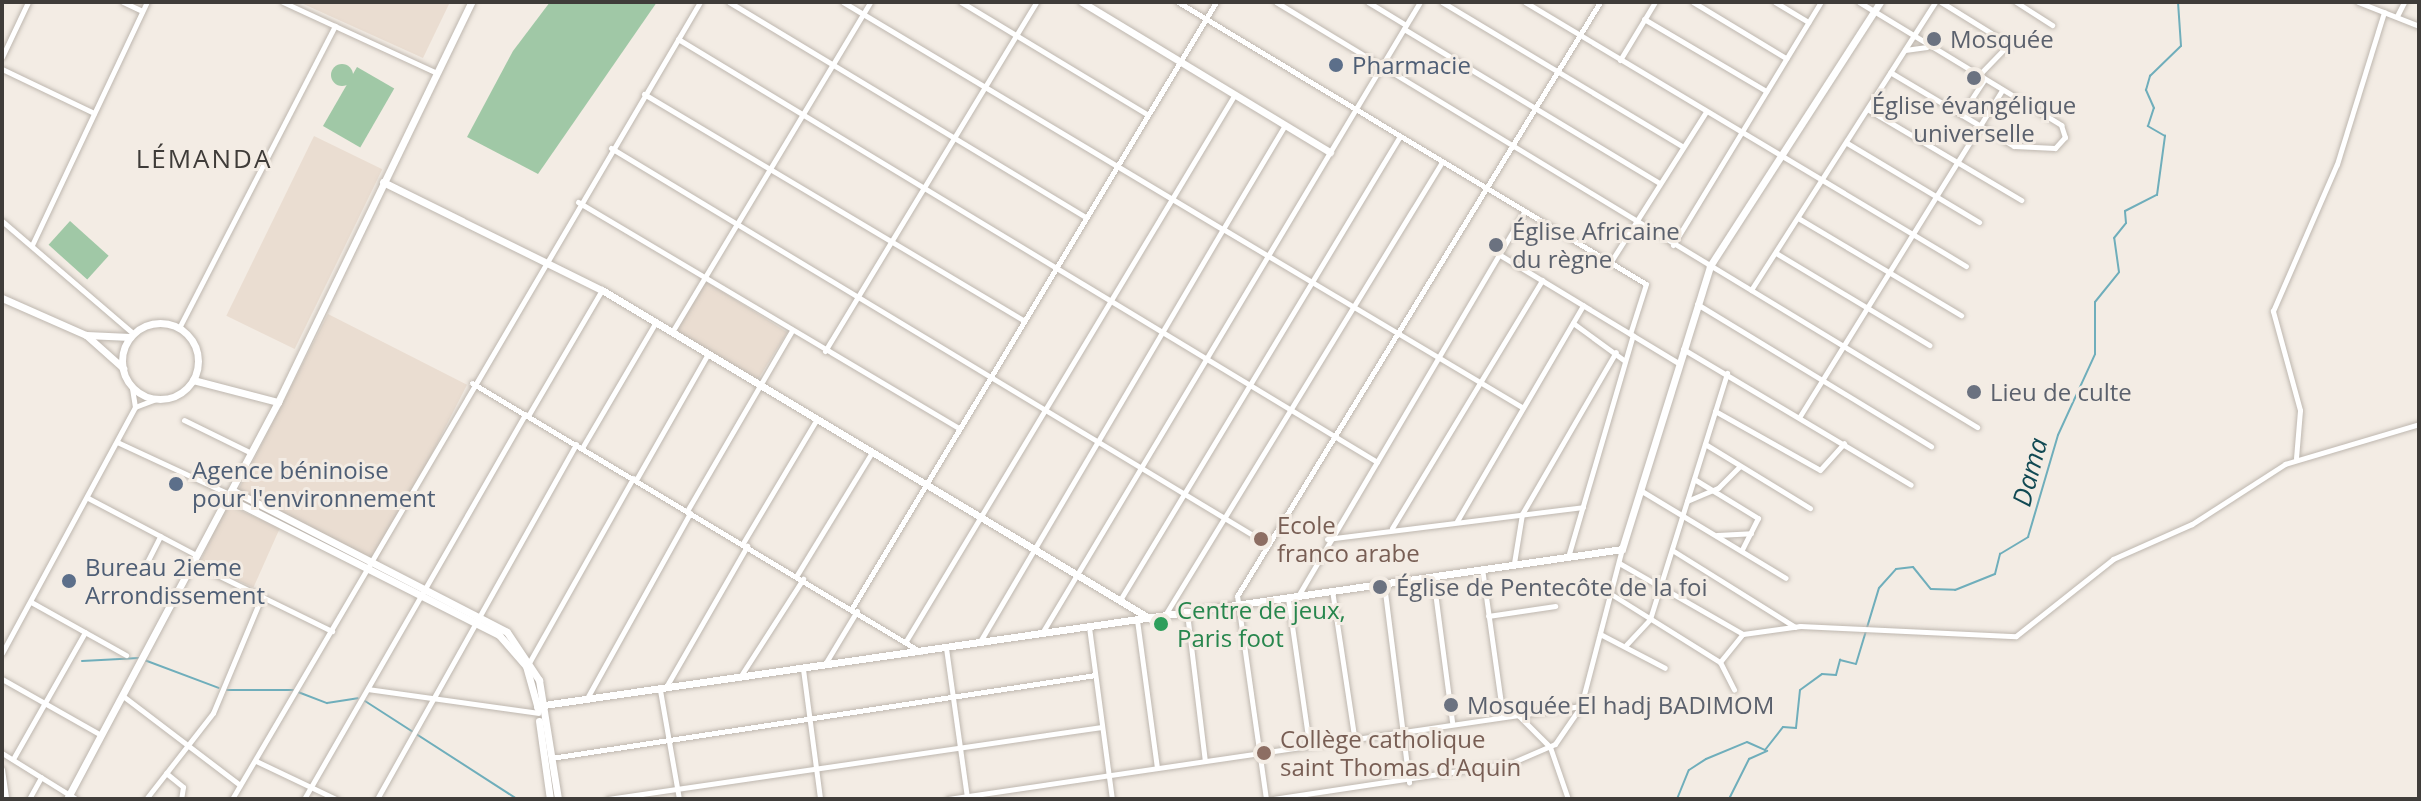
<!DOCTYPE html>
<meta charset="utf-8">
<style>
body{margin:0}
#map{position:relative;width:2421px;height:801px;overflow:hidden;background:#f3ece4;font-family:"Open Sans",sans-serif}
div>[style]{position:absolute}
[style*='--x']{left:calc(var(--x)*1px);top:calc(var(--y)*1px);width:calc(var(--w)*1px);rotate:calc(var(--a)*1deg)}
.built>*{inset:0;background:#eaddd1;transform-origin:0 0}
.green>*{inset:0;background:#a0c8a6;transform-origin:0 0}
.round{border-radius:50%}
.stream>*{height:2px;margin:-1px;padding:0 1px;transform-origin:1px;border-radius:1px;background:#6faebb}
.roads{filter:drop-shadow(0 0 2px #beb7af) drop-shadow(0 0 2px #beb7af)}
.street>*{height:5px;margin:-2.5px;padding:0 2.5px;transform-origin:2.5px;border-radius:2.5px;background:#fff}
.secondary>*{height:7px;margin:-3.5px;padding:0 3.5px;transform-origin:3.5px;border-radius:3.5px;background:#fff}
.secondary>.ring{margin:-3.5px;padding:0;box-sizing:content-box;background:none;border:7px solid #fff;border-radius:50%}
.dots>*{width:22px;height:22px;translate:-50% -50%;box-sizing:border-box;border:4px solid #f3ece4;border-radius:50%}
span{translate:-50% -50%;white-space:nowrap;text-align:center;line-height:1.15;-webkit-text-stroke:6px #f3ece4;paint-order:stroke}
.worship-label{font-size:24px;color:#5b616d}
.left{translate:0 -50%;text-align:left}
.service-label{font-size:24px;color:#4e5e75}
.education-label{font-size:24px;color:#785e54}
.leisure-label{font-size:24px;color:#27864d}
.neighbourhood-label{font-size:26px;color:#3f3c39;letter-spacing:2px}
.water-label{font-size:26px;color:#114953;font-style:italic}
.frame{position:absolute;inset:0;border:4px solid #3f3c39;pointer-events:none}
</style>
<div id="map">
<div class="built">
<div style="clip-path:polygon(299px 2px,450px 2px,423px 58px)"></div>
<div style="left:314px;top:136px;width:76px;height:200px;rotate:26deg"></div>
<div style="left:705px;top:281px;width:97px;height:58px;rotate:32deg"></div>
<div style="left:328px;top:314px;width:156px;height:198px;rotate:27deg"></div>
<div style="left:226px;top:504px;width:59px;height:65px;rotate:24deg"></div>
</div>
<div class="green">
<div style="clip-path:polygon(550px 2px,657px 2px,538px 174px,467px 137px,513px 51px)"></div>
<div class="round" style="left:331px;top:64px;width:22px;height:22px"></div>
<div style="left:357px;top:67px;width:43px;height:68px;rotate:30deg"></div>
<div style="left:70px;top:221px;width:52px;height:32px;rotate:42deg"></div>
</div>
<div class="stream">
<div style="--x:82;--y:661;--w:57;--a:-3"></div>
<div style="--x:139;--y:658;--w:85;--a:20.6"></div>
<div style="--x:227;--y:690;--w:66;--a:0"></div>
<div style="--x:298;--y:692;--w:31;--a:21"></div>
<div style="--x:327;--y:703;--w:31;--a:-9"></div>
<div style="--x:365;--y:701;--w:181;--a:32.8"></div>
<div style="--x:1677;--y:799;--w:31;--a:-68"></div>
<div style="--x:1689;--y:770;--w:20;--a:-33"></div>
<div style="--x:1706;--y:759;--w:44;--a:-22.5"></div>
<div style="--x:1747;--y:742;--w:20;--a:24"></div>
<div style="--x:1765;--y:750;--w:29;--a:-52"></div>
<div style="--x:1783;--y:727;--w:13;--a:4"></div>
<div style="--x:1796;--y:728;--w:38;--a:-84"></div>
<div style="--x:1800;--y:690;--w:27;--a:-36"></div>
<div style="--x:1822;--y:674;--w:14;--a:4"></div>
<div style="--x:1836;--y:675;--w:16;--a:-75"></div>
<div style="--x:1840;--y:660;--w:16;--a:14"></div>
<div style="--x:1856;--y:664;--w:79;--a:-73.2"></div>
<div style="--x:1879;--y:588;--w:25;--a:-48"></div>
<div style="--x:1896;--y:569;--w:17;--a:-7"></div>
<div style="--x:1913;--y:567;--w:28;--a:51"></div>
<div style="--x:1931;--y:589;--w:24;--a:2"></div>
<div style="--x:1955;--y:590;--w:43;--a:-21.8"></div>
<div style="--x:1995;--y:574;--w:21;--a:-76"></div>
<div style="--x:2000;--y:554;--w:33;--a:-31"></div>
<div style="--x:2028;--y:537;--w:106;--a:-73.6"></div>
<div style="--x:2058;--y:435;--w:89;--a:-65.4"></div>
<div style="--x:2095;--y:354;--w:52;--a:-90"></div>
<div style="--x:2095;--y:302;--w:38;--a:-51"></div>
<div style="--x:2119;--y:272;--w:34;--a:-98"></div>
<div style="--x:2114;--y:238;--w:19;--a:-51"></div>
<div style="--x:2126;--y:223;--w:12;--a:-95"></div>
<div style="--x:2125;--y:211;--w:36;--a:-27"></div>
<div style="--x:2157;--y:195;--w:60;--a:-82.3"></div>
<div style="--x:2165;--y:136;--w:20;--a:-150"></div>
<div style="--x:2148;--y:126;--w:19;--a:-72"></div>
<div style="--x:2154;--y:108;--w:20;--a:-114"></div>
<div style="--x:2146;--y:90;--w:15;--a:-74"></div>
<div style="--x:2150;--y:76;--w:43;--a:-44.1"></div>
<div style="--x:2181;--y:46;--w:44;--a:-93.9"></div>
<div style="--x:1729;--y:799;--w:45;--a:-63.4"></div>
<div style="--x:1749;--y:759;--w:20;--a:-24"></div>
</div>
<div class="roads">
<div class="street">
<div style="--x:123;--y:2;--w:21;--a:25"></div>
<div style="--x:283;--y:2;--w:170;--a:24.8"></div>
<div style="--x:729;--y:2;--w:417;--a:31.1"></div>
<div style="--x:843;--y:2;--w:443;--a:30.9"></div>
<div style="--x:1223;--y:229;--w:479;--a:120.5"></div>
<div style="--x:961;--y:2;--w:218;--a:31.1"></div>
<div style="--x:1178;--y:2;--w:546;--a:31.07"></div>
<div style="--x:1646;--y:284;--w:52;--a:107.7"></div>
<div style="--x:1276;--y:2;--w:820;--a:31.23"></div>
<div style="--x:1368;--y:2;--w:44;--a:31.2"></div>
<div style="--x:1442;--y:2;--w:281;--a:31"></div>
<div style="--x:1525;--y:2;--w:514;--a:30.91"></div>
<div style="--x:1693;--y:2;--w:109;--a:31.1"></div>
<div style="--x:1775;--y:2;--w:39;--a:31"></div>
<div style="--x:1859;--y:2;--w:237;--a:31.3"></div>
<div style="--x:2061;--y:125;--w:13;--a:72"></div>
<div style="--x:2065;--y:137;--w:15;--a:132"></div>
<div style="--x:2055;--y:148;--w:41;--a:-177.2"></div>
<div style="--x:2014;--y:146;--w:144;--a:-149.2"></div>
<div style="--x:1941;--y:2;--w:80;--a:31.7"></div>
<div style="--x:2009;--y:44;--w:46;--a:134.1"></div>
<div style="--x:2016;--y:2;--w:43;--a:32.6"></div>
<div style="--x:2358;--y:2;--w:66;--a:21.5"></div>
<div style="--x:2397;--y:16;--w:16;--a:-63"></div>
<div style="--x:1644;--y:19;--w:142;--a:30.5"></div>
<div style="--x:1404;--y:29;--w:298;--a:31.1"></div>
<div style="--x:678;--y:39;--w:817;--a:31.18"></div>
<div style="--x:1905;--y:50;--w:22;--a:-8"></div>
<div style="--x:2;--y:57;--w:61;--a:-64.7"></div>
<div style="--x:1620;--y:60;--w:68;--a:-58.9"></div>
<div style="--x:2;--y:69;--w:102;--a:25.6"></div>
<div style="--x:644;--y:94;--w:441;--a:30.8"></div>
<div style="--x:1869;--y:110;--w:177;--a:30.6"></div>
<div style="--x:1961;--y:115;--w:42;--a:-56.7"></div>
<div style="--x:1285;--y:125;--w:121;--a:120.8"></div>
<div style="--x:1223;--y:229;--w:348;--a:30.8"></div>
<div style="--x:1847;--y:143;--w:154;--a:30.9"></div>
<div style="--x:611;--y:148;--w:768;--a:31.1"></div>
<div style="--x:578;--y:202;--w:442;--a:30.7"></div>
<div style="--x:1798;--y:218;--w:190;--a:30.8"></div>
<div style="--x:2;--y:221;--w:174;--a:40.6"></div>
<div style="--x:32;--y:245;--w:269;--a:-64.7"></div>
<div style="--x:1673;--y:245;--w:285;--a:-58.7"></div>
<div style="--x:1776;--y:253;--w:179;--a:31"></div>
<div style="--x:1500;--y:255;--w:208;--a:31.2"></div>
<div style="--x:1610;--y:263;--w:179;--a:-57.6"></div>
<div style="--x:1751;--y:290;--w:342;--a:-57.4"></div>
<div style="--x:1697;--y:304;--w:274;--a:31.3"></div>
<div style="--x:1573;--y:323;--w:64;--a:36.2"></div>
<div style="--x:179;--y:328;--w:340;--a:-62.7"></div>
<div style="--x:672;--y:332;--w:385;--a:-59"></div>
<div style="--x:1683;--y:349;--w:265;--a:30.8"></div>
<div style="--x:825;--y:351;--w:408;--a:-58.8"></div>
<div style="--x:472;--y:383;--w:523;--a:30.93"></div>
<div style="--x:135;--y:407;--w:22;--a:-21"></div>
<div style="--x:1715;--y:411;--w:120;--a:29.3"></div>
<div style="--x:1820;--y:470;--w:36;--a:-48"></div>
<div style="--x:528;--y:416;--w:146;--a:-59.6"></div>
<div style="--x:1800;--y:416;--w:384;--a:-58.2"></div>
<div style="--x:184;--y:420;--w:75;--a:26.2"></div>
<div style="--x:117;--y:442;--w:123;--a:24.9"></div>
<div style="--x:1705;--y:444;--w:123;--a:31.4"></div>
<div style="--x:582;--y:448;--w:146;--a:-59.6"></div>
<div style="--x:2296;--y:458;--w:48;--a:-85.2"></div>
<div style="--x:2300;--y:410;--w:103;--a:-105.3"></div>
<div style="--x:2273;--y:311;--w:160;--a:-66.5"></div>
<div style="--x:2337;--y:164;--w:159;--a:-72.8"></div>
<div style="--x:1694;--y:479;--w:75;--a:31.4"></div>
<div style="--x:1758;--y:518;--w:36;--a:117"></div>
<div style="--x:636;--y:480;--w:145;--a:-60.3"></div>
<div style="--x:1640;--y:490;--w:170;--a:31.1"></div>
<div style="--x:88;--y:498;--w:122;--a:27.8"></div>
<div style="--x:1687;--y:501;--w:34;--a:-23"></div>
<div style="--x:1718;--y:488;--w:31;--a:-45"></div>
<div style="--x:687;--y:511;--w:207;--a:-59.8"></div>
<div style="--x:1457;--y:521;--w:250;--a:-59.7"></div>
<div style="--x:1392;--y:528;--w:290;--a:-58.8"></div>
<div style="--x:1717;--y:535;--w:34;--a:-3"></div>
<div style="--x:1327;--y:539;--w:258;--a:-7.1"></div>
<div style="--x:743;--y:543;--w:144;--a:-59.2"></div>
<div style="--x:1672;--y:550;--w:145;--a:32"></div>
<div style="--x:1568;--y:557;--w:231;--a:-73.7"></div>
<div style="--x:193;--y:563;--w:155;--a:26.1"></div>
<div style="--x:1514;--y:563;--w:50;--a:-80.7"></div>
<div style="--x:1522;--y:514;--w:187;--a:-59.9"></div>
<div style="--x:1619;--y:563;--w:143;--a:29.8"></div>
<div style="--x:144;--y:568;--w:36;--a:-63"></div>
<div style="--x:1482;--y:568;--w:150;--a:82"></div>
<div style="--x:797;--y:575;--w:144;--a:-58.6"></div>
<div style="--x:1433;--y:577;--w:146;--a:82.5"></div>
<div style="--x:1384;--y:584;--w:200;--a:82.8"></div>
<div style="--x:1332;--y:590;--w:148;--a:81.4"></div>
<div style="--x:1611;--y:594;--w:128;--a:32"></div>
<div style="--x:1720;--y:662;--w:31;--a:63"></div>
<div style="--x:1298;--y:596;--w:447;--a:-59.5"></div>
<div style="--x:1288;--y:598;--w:147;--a:81.8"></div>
<div style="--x:1120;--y:600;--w:542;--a:-58.89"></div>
<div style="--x:31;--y:602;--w:109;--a:29.2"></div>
<div style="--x:852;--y:608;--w:707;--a:-59.01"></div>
<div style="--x:1187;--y:613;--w:149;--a:83.1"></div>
<div style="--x:1165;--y:615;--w:531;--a:-58.56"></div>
<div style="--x:1488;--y:616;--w:68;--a:-8.5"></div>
<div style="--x:1137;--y:620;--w:149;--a:82.3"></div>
<div style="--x:1089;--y:627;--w:174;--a:82.4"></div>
<div style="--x:1042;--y:633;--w:736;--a:-59.08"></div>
<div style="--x:1600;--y:634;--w:73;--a:27.6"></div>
<div style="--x:906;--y:641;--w:638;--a:-58.97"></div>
<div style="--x:1626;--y:645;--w:35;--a:-47"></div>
<div style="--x:1650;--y:619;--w:258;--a:-72.6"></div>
<div style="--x:946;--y:648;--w:151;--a:82"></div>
<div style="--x:2;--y:653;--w:280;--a:-61.6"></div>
<div style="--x:135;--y:407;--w:20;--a:-99"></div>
<div style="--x:530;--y:661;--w:210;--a:-60.6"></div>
<div style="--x:1720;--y:662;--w:36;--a:-51"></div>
<div style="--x:1743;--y:634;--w:58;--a:-8"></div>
<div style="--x:1800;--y:626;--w:216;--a:2.7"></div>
<div style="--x:2016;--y:636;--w:124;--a:-38.4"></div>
<div style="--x:2113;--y:559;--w:86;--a:-23.9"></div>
<div style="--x:2192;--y:524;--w:111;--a:-32.8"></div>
<div style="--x:2285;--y:464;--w:140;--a:-16.6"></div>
<div style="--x:825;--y:664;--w:62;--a:-58.9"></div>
<div style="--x:803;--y:669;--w:131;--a:82.5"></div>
<div style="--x:740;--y:677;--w:117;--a:-57.3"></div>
<div style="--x:2;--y:679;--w:114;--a:29.5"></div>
<div style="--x:666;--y:687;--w:163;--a:-60.1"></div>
<div style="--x:368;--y:689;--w:172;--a:8"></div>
<div style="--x:660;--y:690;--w:111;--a:80.1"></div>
<div style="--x:123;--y:696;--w:147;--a:37.3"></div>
<div style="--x:586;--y:700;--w:214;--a:-60.9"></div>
<div style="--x:1519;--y:716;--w:44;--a:45"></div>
<div style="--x:1550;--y:747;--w:55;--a:70.9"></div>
<div style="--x:2;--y:753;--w:87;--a:31.9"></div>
<div style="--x:551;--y:758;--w:550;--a:-8.67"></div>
<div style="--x:13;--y:759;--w:146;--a:-60.4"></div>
<div style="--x:256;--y:761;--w:89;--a:25.4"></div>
<div style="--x:2;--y:769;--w:30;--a:82"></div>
<div style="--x:166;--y:773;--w:22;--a:39"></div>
<div style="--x:183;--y:787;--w:12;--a:99"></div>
<div style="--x:29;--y:799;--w:25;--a:-61"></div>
<div style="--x:146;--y:799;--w:109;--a:-52.1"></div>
<div style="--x:213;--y:713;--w:127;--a:-67.3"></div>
<div style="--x:232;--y:799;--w:924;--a:-59.58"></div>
<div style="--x:304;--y:799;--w:444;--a:-60.1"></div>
<div style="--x:377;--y:799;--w:407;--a:-60.7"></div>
<div style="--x:608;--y:799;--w:499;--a:-8.3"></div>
<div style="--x:948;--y:799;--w:640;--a:-8.36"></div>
<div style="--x:1266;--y:799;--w:205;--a:-98.1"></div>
<div style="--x:1237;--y:596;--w:696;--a:-58.57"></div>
<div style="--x:1273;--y:799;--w:241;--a:-8.6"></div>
<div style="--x:1511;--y:763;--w:48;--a:-23.4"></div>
<div style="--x:1555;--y:744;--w:46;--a:-55.6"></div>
<div style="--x:1581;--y:706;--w:162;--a:-75.4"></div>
</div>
<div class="secondary">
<div style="--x:1082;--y:2;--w:290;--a:31.2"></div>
<div style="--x:383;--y:182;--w:244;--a:26.3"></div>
<div style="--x:602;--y:290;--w:638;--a:30.95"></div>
<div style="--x:2;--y:298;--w:92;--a:23.8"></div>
<div style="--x:86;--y:335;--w:50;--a:41.7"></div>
<div class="ring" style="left:122px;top:323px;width:69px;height:69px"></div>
<div style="--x:86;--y:335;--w:44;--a:2.6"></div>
<div style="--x:193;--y:380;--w:88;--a:14.5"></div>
<div style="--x:232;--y:490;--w:309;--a:27.3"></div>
<div style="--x:507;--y:632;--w:58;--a:56.3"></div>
<div style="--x:539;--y:680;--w:121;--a:80.9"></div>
<div style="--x:228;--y:498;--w:304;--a:26.8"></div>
<div style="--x:499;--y:635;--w:41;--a:48.9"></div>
<div style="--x:526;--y:666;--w:45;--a:74.4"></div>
<div style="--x:537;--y:706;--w:1096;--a:-8.23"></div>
<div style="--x:1622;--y:549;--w:296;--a:-72.7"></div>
<div style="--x:1710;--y:266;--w:314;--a:-57.2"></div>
<div style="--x:539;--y:721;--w:79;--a:82"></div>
<div style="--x:67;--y:799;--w:450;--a:-62"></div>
<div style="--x:278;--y:402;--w:444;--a:-64.2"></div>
</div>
</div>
<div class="dots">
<div style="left:1934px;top:39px;background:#6b7280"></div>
<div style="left:1336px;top:65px;background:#5c6f8a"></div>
<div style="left:1974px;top:78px;background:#6b7280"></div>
<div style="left:1496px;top:245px;background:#6b7280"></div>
<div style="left:1974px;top:392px;background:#6b7280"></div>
<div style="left:176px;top:484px;background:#5c6f8a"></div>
<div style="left:1261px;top:539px;background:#8d6e63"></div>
<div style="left:69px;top:581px;background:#5c6f8a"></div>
<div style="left:1380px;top:587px;background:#6b7280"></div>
<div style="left:1161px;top:624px;background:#2e9e5b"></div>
<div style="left:1451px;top:705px;background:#6b7280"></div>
<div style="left:1264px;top:753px;background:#8d6e63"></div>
</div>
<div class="worship-label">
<span class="left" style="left:1950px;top:39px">Mosquée</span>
<span style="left:1974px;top:119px">Église évangélique<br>universelle</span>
<span class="left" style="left:1512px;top:245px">Église Africaine<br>du règne</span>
<span class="left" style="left:1990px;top:392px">Lieu de culte</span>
<span class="left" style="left:1396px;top:587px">Église de Pentecôte de la foi</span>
<span class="left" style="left:1467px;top:705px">Mosquée El hadj BADIMOM</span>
</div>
<div class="service-label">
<span class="left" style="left:1352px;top:65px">Pharmacie</span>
<span class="left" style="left:192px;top:484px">Agence béninoise<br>pour l'environnement</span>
<span class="left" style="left:85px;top:581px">Bureau 2ieme<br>Arrondissement</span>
</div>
<div class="education-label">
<span class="left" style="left:1277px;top:539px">Ecole<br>franco arabe</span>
<span class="left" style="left:1280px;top:753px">Collège catholique<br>saint Thomas d'Aquin</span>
</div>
<div class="leisure-label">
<span class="left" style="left:1177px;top:624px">Centre de jeux,<br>Paris foot</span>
</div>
<div class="neighbourhood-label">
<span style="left:204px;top:159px">LÉMANDA</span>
</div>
<div class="water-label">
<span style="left:2030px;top:472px;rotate:-75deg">Dama</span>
</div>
<div class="frame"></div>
</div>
